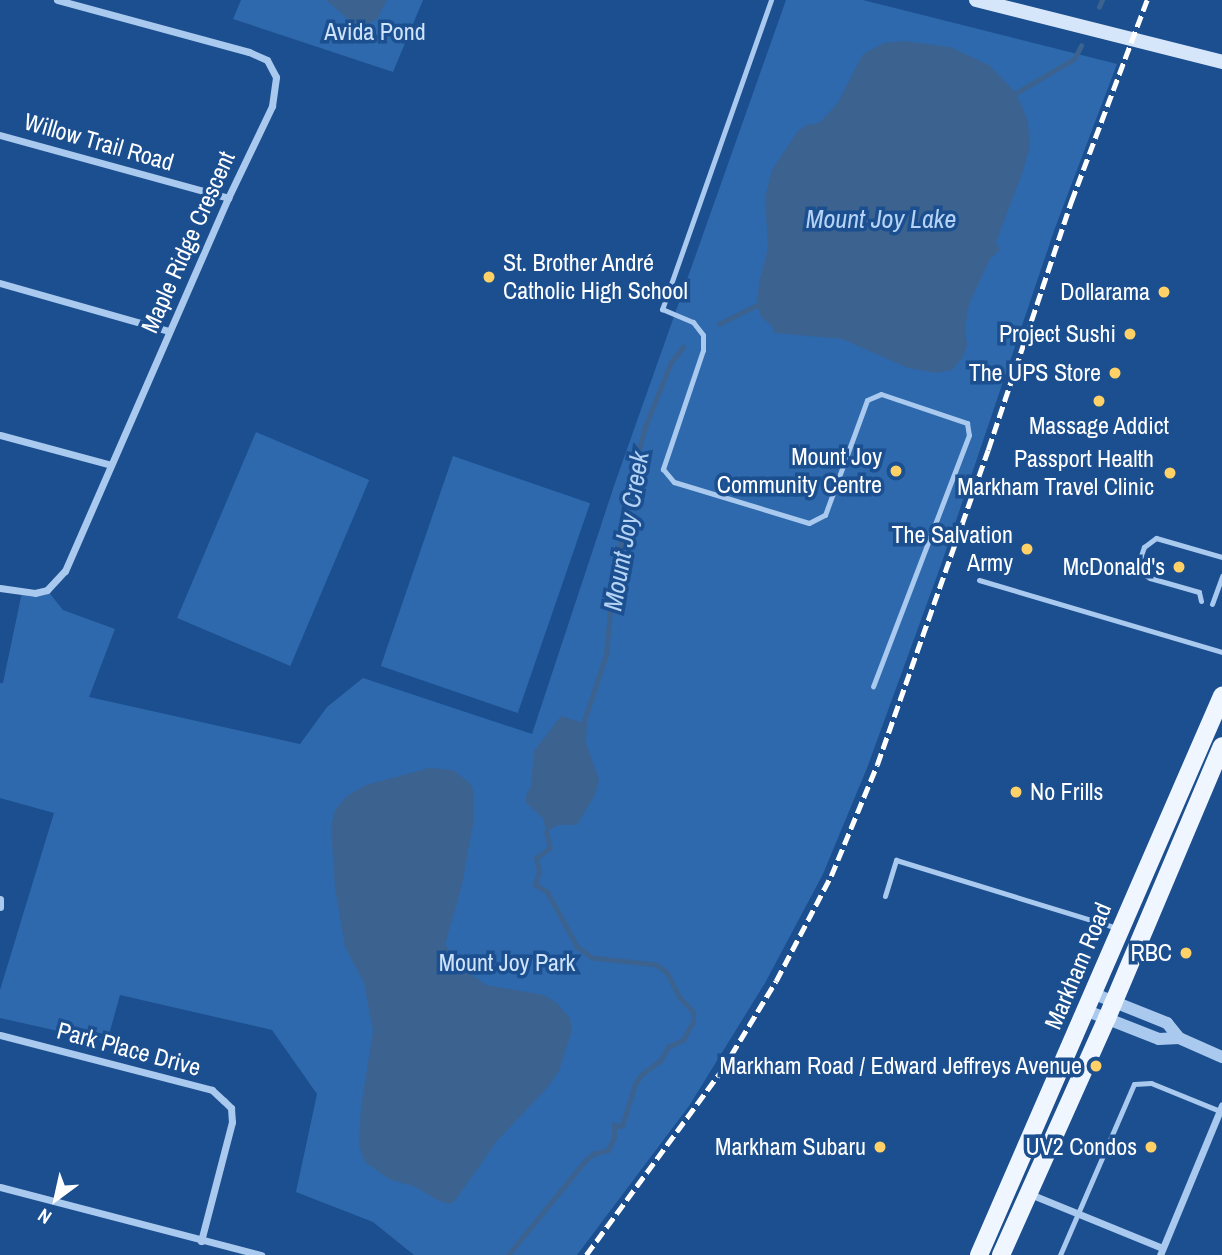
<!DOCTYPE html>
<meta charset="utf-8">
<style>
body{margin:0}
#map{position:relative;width:1222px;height:1255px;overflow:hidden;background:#1b4f8f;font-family:"Archivo Narrow",sans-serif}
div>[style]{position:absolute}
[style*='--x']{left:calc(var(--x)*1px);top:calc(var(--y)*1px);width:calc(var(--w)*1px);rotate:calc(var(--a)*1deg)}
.green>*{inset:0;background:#2e69ad;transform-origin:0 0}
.water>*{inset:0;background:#3c6290}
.stream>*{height:4.5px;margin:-2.25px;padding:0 2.25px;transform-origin:2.25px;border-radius:2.25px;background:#3c6290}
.service>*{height:5px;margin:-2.5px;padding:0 2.5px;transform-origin:2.5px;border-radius:2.5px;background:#a9c9ee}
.minor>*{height:7px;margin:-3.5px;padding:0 3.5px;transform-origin:3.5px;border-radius:3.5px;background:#a9c9ee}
.tertiary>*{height:12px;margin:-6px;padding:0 6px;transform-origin:6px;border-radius:6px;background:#a9c9ee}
.secondary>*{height:14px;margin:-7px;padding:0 7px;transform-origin:7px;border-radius:7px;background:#d6e6fa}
.primary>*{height:18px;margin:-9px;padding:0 9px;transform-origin:9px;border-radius:9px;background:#f0f6ff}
.rail>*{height:4.5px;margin-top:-2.25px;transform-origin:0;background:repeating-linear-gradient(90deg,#fff 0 12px,transparent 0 17px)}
.dots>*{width:19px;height:19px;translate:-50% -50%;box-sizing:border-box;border:4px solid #1b4f8f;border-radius:50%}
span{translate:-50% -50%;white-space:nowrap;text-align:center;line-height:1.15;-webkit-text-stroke:7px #1b4f8f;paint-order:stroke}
.park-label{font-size:24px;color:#cfe3fa}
.street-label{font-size:24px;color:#fff}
.poi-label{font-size:24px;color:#fff}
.left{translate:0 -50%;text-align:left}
.right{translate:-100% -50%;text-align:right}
.water-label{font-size:26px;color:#b5d3f5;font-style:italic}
.north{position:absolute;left:21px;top:1164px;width:70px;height:70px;-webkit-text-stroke:5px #1b4f8f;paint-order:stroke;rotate:213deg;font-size:19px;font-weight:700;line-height:28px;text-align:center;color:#fff}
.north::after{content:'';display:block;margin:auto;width:24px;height:32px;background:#fff;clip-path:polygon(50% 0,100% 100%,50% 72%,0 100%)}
</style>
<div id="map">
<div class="green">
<div style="clip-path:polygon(241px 0,423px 0,393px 72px,233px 19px)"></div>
<div style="clip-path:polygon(786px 0,863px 0,1117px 64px,1055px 228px,941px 565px,867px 768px,823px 874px,765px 983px,689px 1106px,577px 1255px,414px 1255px,373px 1222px,296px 1192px,317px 1094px,272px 1030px,120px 995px,107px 1042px,0 1018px,0 990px,54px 813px,0 798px,0 683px,3px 683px,22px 592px,47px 590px,63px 610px,115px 629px,89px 697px,300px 744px,327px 707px,363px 678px,532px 734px,615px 483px)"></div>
<div style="left:256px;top:432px;width:123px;height:202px;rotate:23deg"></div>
<div style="left:453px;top:456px;width:145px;height:222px;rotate:19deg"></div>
</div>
<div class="water">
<div style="clip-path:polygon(326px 0,387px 0,377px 19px,363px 27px,351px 22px)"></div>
<div style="clip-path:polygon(903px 41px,950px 47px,989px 65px,1016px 93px,1028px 121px,1030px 146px,1023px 171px,996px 242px,1000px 250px,990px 259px,969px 304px,965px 329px,967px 345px,963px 357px,952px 370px,937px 373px,908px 368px,842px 339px,774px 333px,772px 326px,761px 317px,757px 305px,759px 283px,768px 248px,765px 197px,772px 170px,798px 131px,807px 125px,819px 123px,837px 104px,863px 54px,884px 43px)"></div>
<div style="clip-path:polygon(561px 716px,587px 724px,586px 743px,599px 780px,595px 795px,577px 825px,558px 825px,546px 832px,543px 818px,526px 803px,526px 796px,531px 786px,534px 751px)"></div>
<div style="clip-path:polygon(429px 768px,453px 770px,471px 784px,474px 794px,474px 819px,462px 885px,445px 945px,464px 969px,486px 985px,544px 995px,557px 1003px,570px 1018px,572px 1030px,559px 1071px,548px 1087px,497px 1141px,455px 1201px,449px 1204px,437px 1200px,416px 1187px,389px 1179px,365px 1162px,359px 1146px,361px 1107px,373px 1031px,364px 983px,345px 947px,335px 888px,331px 827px,335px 810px,347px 796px,366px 785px)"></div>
</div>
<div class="stream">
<div style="--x:1099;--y:7;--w:8;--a:-67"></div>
<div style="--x:1016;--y:93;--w:67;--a:-30.4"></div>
<div style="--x:1074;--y:59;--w:15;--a:-62"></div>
<div style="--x:719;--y:324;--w:42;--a:-26.6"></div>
<div style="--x:584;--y:721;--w:70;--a:-71.6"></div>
<div style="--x:606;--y:655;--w:55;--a:-84.8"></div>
<div style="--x:611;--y:600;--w:131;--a:-80.3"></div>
<div style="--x:633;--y:471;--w:46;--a:-74.7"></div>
<div style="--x:645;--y:427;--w:70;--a:-68.2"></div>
<div style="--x:671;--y:362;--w:19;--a:-51"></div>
<div style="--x:508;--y:1255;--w:122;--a:-50.7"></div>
<div style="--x:585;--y:1161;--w:11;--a:-41"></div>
<div style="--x:593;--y:1154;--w:16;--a:-15"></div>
<div style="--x:608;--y:1150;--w:14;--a:-65"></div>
<div style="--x:614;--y:1137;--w:12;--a:-90"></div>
<div style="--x:614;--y:1125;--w:8;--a:7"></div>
<div style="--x:622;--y:1126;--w:44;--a:-72.8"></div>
<div style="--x:635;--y:1084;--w:11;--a:-56"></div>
<div style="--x:641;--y:1075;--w:25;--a:-37"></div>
<div style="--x:661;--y:1060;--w:15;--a:-62"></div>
<div style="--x:668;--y:1047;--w:17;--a:-25"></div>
<div style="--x:683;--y:1040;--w:21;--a:-61"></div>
<div style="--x:693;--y:1022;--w:10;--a:-90"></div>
<div style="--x:693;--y:1012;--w:21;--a:-133"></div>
<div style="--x:679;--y:997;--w:27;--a:-117"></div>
<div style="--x:667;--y:973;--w:14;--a:-144"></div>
<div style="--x:656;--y:965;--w:64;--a:-173.8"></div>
<div style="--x:592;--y:958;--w:19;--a:-144"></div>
<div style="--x:577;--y:947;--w:63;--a:-118.6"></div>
<div style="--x:547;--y:892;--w:14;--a:-150"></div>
<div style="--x:535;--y:885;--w:14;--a:-73"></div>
<div style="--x:539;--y:872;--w:14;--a:-102"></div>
<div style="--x:536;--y:858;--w:17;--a:-36"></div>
<div style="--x:550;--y:848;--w:16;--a:-104"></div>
</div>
<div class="service">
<div style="--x:771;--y:0;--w:328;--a:109.4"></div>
<div style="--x:662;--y:309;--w:34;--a:23"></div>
<div style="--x:693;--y:322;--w:16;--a:52"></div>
<div style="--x:703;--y:335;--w:15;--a:90"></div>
<div style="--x:703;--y:350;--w:126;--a:108.6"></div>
<div style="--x:663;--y:469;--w:17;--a:50"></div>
<div style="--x:674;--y:482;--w:141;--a:16.9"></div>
<div style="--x:809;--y:523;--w:18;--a:-27"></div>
<div style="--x:825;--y:515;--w:122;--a:-69.9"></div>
<div style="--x:867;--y:400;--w:15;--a:-23"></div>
<div style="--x:881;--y:394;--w:91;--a:18.6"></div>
<div style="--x:967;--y:423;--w:12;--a:81"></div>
<div style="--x:969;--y:435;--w:269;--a:110.9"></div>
<div style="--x:979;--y:580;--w:253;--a:16.5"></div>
<div style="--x:1201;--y:601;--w:9;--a:-103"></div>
<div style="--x:1199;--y:592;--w:51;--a:-164.1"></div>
<div style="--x:1150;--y:578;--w:12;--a:-149"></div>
<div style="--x:1140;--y:572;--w:7;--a:-106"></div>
<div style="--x:1138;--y:565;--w:19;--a:-72"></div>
<div style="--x:1144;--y:547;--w:15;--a:-37"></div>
<div style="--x:1156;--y:538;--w:69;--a:16.1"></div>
<div style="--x:1212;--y:604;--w:30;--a:-70"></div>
<div style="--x:885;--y:896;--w:38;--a:-73"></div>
<div style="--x:896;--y:860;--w:231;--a:17.1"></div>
<div style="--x:1060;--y:1255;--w:186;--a:-66.6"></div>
<div style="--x:1134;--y:1084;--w:17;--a:-3"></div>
<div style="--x:1151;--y:1083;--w:74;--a:22.1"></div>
</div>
<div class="minor">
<div style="--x:0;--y:135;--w:237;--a:15.4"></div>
<div style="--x:0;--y:283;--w:175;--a:15.9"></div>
<div style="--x:0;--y:435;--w:115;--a:15.1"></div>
<div style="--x:0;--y:588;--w:35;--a:8"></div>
<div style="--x:35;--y:593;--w:12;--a:-14"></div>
<div style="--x:47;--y:590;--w:26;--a:-47"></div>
<div style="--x:65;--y:571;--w:407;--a:-66.4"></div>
<div style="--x:228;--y:198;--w:102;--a:-64.4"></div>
<div style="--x:272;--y:106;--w:29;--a:-82"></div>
<div style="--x:276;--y:77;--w:19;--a:-118"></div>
<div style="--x:267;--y:60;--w:20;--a:-156"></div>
<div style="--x:249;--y:52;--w:199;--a:-164.8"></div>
<div style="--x:0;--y:899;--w:8;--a:90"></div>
<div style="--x:0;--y:1035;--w:219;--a:14.5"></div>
<div style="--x:212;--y:1090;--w:16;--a:43"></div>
<div style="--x:224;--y:1101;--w:10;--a:45"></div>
<div style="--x:231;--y:1108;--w:14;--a:86"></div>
<div style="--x:232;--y:1122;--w:123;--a:104.6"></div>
<div style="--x:0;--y:1187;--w:270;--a:14.6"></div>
<div style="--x:1030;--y:1194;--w:143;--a:22.2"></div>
<div style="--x:1160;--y:1255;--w:162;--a:-67.5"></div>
</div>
<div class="tertiary">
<div style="--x:1092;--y:993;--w:81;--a:21.8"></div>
<div style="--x:1167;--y:1023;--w:19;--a:51"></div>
<div style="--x:1085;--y:1010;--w:79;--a:21.4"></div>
<div style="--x:1159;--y:1039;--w:20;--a:-3"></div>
<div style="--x:1179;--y:1038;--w:47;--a:23.8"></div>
</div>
<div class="secondary">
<div style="--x:976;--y:0;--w:254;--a:14.1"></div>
</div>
<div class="primary">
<div style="--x:979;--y:1255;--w:610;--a:-66.51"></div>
<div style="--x:1001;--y:1255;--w:260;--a:-65.9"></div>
<div style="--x:1107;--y:1018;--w:295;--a:-67.1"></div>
</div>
<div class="rail">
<div style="--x:586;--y:1255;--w:230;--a:-53.7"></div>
<div style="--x:722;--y:1070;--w:104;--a:-58.8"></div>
<div style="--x:776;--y:981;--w:119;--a:-62.4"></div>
<div style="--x:831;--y:876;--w:120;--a:-67.5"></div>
<div style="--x:877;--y:765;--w:334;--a:-70.6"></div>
<div style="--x:988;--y:450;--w:262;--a:-71.5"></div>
<div style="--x:1071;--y:202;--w:216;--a:-69.4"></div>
</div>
<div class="dots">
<div style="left:489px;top:277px;background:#ffd166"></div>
<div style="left:1164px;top:292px;background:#ffd166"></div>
<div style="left:1130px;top:334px;background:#ffd166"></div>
<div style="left:1115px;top:373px;background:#ffd166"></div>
<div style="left:1099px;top:401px;background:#ffd166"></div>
<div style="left:896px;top:471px;background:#ffd166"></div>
<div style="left:1170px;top:473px;background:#ffd166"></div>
<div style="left:1027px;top:549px;background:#ffd166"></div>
<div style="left:1179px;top:567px;background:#ffd166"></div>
<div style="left:1016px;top:792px;background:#ffd166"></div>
<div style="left:1186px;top:953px;background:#ffd166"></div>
<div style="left:1096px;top:1066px;background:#ffd166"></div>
<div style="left:880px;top:1147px;background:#ffd166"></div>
<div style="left:1151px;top:1147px;background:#ffd166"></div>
</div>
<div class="park-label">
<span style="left:375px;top:32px">Avida Pond</span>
<span style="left:507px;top:963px">Mount Joy Park</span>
</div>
<div class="street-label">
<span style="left:99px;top:142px;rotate:16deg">Willow Trail Road</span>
<span style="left:188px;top:242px;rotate:-66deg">Maple Ridge Crescent</span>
<span style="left:1078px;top:966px;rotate:-67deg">Markham Road</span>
<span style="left:129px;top:1049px;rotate:15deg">Park Place Drive</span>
</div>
<div class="poi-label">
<span class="left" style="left:503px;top:277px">St. Brother André<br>Catholic High School</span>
<span class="right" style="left:1150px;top:292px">Dollarama</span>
<span class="right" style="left:1116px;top:334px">Project Sushi</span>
<span class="right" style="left:1101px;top:373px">The UPS Store</span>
<span style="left:1099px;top:426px">Massage Addict</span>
<span class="right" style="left:882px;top:471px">Mount Joy<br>Community Centre</span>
<span class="right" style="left:1154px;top:473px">Passport Health<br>Markham Travel Clinic</span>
<span class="right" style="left:1013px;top:549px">The Salvation<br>Army</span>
<span class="right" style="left:1165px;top:567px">McDonald's</span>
<span class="left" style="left:1030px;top:792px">No Frills</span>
<span class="right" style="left:1172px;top:953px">RBC</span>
<span class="right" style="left:1082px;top:1066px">Markham Road / Edward Jeffreys Avenue</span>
<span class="right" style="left:866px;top:1147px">Markham Subaru</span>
<span class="right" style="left:1137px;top:1147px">UV2 Condos</span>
</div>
<div class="water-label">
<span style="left:881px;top:219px">Mount Joy Lake</span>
<span style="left:626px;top:531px;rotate:-80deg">Mount Joy Creek</span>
</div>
<div class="north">N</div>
</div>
